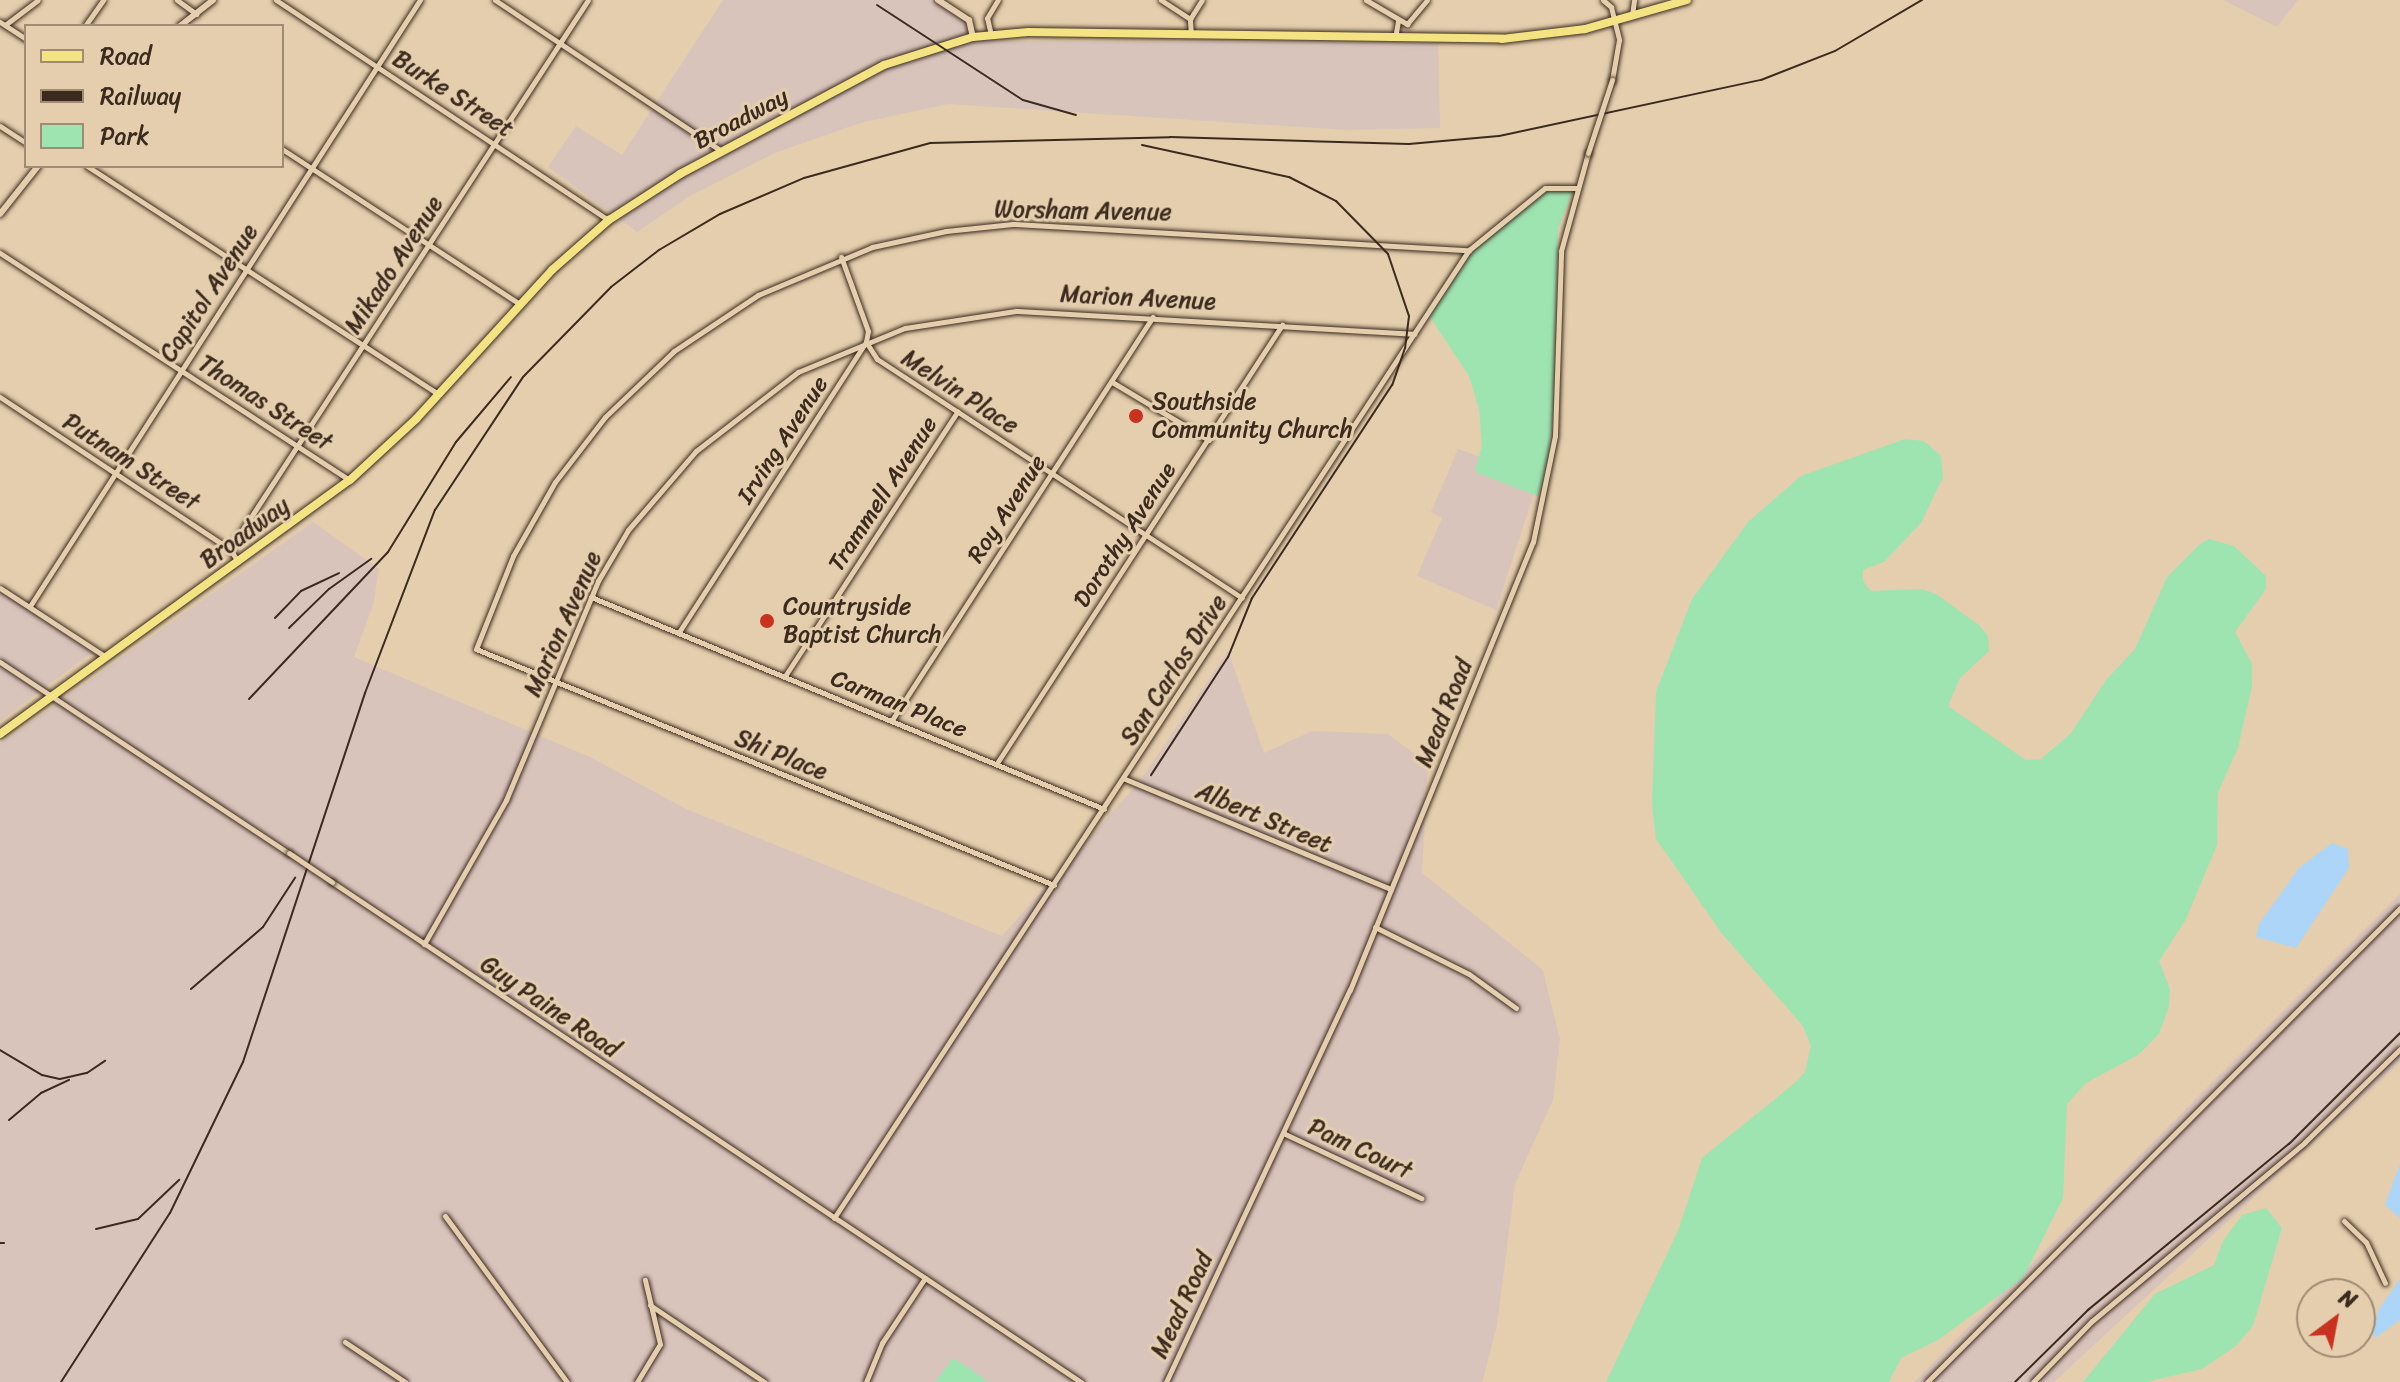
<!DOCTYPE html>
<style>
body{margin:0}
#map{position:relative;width:2400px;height:1382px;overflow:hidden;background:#e4cead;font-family:Sriracha,sans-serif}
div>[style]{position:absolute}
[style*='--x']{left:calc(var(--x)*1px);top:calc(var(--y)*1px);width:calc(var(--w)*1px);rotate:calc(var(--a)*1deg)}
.built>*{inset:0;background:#d9c4bc}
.green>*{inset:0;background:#9ee4b1}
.water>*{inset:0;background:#acd5f7}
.roads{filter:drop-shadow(0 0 2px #3b2a1e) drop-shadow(0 0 2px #3b2a1e)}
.minor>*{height:5px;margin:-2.5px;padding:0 2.5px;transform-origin:2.5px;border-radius:2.5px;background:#e4cead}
.tertiary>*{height:6px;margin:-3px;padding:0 3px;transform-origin:3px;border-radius:3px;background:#e4cead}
.primary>*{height:8px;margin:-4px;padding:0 4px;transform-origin:4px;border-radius:4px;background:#f4e382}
.rail>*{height:2px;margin:-1px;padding:0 1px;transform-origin:1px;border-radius:1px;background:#3b2a1e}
.bridges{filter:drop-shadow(0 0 2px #3b2a1e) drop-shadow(0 0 2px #3b2a1e)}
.minor-bridge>*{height:5px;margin:-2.5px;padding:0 2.5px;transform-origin:2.5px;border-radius:2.5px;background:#e4cead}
.dots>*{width:22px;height:22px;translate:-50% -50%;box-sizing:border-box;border:4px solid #e4cead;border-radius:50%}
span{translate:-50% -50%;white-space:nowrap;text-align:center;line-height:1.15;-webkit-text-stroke:6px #e4cead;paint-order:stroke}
.street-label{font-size:24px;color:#3b2a1e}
.poi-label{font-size:24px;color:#3b2a1e}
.left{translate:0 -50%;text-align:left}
.legend{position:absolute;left:24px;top:24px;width:260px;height:144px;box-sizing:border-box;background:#e4cead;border:2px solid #a08c74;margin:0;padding:10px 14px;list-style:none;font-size:24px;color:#3b2a1e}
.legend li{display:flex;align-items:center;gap:16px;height:40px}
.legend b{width:40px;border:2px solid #a08c74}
.north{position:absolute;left:2296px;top:1278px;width:80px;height:80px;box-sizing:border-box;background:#e4cead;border:2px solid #a08c74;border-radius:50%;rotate:32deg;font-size:22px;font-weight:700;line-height:32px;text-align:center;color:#3b2a1e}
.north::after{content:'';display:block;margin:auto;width:28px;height:36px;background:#c8321e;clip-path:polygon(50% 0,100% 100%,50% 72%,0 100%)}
</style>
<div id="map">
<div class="built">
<div style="clip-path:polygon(723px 0,933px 0,995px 41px,1438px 43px,1440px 128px,1346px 130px,948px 104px,860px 123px,775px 153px,690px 196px,637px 232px,548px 167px,576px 126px,622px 155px)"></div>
<div style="clip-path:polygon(2223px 0,2298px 0,2277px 27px)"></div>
<div style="clip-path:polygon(1458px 449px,1539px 478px,1496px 610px,1417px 576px,1442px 518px,1431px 512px)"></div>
<div style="clip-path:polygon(313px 522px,379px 569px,373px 605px,354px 657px,592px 758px,686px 809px,1002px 936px,1140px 781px,1228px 651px,1264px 753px,1312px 731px,1388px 734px,1428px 764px,1422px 873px,1543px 970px,1560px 1039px,1553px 1100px,1515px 1184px,1497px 1326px,1482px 1382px,0 1382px,0 744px)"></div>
<div style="clip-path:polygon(0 590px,94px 651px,0 721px)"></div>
<div style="clip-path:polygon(2400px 894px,2400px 1062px,2054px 1382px,1914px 1382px)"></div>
</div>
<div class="green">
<div style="clip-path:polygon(1560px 185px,1574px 187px,1558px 229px,1554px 409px,1548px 465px,1538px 496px,1475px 472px,1482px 444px,1479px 409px,1469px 376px,1428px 314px,1470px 249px,1542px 190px)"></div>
<div style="clip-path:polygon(1905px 439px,1924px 441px,1941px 456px,1943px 477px,1921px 523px,1884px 562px,1863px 570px,1863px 581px,1871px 591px,1922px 589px,1936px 594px,1979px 625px,1988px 636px,1989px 651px,1960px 678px,1948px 706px,2026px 760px,2041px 759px,2071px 733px,2106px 680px,2135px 649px,2167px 577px,2200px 544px,2209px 539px,2234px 546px,2266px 576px,2266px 589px,2235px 632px,2252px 664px,2252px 686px,2238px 748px,2218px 792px,2217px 845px,2186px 919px,2159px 961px,2170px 989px,2169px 1007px,2159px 1034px,2138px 1055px,2086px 1083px,2067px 1104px,2063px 1198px,2023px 1278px,1938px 1340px,1901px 1358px,1889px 1382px,1606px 1382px,1678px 1231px,1702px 1158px,1796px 1082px,1805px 1072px,1811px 1046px,1803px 1026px,1723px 935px,1656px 839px,1652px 805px,1656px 692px,1692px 599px,1748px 522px,1801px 476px)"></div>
<div style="clip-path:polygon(2266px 1208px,2282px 1228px,2253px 1326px,2236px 1346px,2202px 1369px,2146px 1382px,2083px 1382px,2155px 1294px,2214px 1265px,2223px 1241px,2242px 1215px)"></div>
<div style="clip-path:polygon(953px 1358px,968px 1367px,988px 1382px,935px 1382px)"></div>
</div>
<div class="water">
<div style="clip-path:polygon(2332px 843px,2348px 849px,2349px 868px,2296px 948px,2256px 937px,2259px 924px,2299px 868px)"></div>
<div style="clip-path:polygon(2400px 1164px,2400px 1218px,2385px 1205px)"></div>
<div style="clip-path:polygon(2400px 1279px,2400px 1320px,2375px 1338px,2372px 1333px,2379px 1309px)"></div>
</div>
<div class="roads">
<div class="minor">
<div style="--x:177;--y:0;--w:24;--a:36"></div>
<div style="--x:276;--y:0;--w:399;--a:33.5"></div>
<div style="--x:495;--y:0;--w:272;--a:33.7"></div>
<div style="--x:1161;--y:0;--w:35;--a:33"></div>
<div style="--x:1366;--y:0;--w:48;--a:30.3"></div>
<div style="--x:1407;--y:24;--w:31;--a:-50"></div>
<div style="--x:1603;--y:0;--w:11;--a:41"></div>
<div style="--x:1611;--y:7;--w:34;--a:76"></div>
<div style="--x:1619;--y:40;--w:41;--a:99.9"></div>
<div style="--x:1632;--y:15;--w:15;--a:-82"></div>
<div style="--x:0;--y:22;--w:31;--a:33"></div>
<div style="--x:5;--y:25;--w:41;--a:-37.1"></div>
<div style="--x:85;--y:26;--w:32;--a:-55"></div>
<div style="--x:991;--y:35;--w:17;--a:-103"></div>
<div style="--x:987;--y:18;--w:21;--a:-59"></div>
<div style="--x:1191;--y:35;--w:16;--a:-94"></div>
<div style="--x:1190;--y:19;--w:22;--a:-58"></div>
<div style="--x:1395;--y:38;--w:17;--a:-80"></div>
<div style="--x:0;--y:126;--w:31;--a:33"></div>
<div style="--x:282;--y:149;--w:284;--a:33.1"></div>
<div style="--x:87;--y:166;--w:419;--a:33"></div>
<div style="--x:0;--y:253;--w:416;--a:33"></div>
<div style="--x:866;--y:342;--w:20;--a:57"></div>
<div style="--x:877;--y:359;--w:436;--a:33.2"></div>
<div style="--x:1112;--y:382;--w:113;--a:30.9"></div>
<div style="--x:0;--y:397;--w:276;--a:33.5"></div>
<div style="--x:230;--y:549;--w:15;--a:58"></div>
<div style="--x:230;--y:549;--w:655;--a:-56.89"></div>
<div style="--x:0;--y:588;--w:126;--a:33.1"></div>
<div style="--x:591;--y:597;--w:555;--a:22.45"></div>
<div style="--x:30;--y:606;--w:721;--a:-57.24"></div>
<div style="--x:679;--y:632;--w:345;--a:-57.2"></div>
<div style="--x:866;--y:342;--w:11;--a:-80"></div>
<div style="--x:868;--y:331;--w:79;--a:-110"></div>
<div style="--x:0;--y:662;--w:346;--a:33.5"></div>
<div style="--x:785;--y:676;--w:316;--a:-56.9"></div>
<div style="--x:892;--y:720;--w:480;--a:-57.1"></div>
<div style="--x:997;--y:763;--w:523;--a:-56.95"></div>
<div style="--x:1125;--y:779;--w:288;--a:22.5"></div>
<div style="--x:332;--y:882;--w:901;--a:33.73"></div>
<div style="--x:1054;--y:885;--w:624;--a:-157.79"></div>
<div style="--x:476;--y:649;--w:100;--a:-68.3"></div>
<div style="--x:513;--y:556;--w:85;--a:-60.4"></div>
<div style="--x:555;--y:482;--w:82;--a:-52.4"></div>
<div style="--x:605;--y:417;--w:95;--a:-43.7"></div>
<div style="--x:674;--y:351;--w:101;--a:-33.7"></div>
<div style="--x:758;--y:295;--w:124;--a:-22.8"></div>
<div style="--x:872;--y:247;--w:76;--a:-12.2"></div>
<div style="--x:946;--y:231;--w:67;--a:-6"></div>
<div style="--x:1013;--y:224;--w:457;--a:3.3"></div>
<div style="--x:1375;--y:927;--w:105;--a:26.6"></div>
<div style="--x:1469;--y:974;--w:58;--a:35.9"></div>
<div style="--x:424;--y:944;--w:166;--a:-60.3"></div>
<div style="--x:506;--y:800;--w:238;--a:-67.2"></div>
<div style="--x:598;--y:581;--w:59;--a:-59.5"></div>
<div style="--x:628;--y:530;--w:104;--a:-49.3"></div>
<div style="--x:696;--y:451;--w:129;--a:-37.8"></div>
<div style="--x:798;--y:372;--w:116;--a:-22.4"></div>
<div style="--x:905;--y:328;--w:112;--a:-8.7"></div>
<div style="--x:1016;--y:311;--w:399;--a:3.3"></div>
<div style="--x:1283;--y:1133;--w:153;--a:25.2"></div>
<div style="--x:445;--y:1216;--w:206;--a:53.7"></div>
<div style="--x:834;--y:1218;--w:1158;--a:-56.74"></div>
<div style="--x:1469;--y:250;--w:98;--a:-39.2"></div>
<div style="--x:1545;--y:188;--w:32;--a:0"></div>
<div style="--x:2344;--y:1221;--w:30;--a:44"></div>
<div style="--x:2366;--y:1242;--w:45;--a:65.1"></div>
<div style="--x:650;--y:1305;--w:138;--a:34"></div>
<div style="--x:345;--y:1342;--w:72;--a:33.7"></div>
<div style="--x:637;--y:1382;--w:44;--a:-58.8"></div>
<div style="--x:660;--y:1344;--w:66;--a:-103.2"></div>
<div style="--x:866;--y:1382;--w:42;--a:-67.7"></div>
<div style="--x:882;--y:1343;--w:78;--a:-56.5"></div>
<div style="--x:1166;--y:1382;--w:433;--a:-64.9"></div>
<div style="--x:1350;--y:990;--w:484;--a:-67.8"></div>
<div style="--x:1533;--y:542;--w:108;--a:-78.3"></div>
<div style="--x:1555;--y:436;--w:185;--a:-88.1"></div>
<div style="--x:1561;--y:251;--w:102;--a:-74.6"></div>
<div style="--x:1927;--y:1382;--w:670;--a:-45.06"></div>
<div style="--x:2033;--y:1382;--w:85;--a:-46"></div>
<div style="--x:2092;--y:1321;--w:278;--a:-40"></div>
<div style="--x:2305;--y:1142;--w:133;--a:-44.4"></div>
</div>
<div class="tertiary">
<div style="--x:938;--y:0;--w:37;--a:33"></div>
<div style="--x:969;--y:20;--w:17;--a:77"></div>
<div style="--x:180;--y:26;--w:42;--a:-38.2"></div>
<div style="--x:0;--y:214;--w:61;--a:-51.6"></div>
</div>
<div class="primary">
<div style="--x:0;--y:734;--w:432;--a:-36"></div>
<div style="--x:350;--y:480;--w:90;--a:-42.7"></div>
<div style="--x:416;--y:419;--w:202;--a:-47.6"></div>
<div style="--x:552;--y:270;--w:76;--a:-41.3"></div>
<div style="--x:609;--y:220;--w:85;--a:-32.9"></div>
<div style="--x:680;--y:174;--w:231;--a:-28.1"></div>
<div style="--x:884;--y:65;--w:93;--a:-17.5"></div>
<div style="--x:973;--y:37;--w:55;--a:-5.2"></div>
<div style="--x:1028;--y:32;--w:474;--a:0.8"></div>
<div style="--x:1502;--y:39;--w:84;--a:-6.9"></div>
<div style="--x:1585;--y:29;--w:106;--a:-15.9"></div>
</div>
</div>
<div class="rail">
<div style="--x:877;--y:5;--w:174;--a:33.1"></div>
<div style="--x:1023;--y:100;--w:55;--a:15.8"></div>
<div style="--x:1142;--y:145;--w:150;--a:12.3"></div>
<div style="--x:1289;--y:177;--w:53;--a:27.1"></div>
<div style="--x:1336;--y:201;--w:74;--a:45.5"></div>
<div style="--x:1388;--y:254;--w:65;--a:71.3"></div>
<div style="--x:1409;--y:316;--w:32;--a:97"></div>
<div style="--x:1405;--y:348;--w:39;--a:109"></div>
<div style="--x:1392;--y:385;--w:255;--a:123.3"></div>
<div style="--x:1252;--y:598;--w:64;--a:112.1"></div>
<div style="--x:1228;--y:657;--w:141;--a:123.1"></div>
<div style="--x:275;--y:618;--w:37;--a:-46"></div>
<div style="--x:301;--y:591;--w:42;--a:-25.3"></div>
<div style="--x:289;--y:628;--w:56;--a:-44.3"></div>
<div style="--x:329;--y:589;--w:52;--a:-35.5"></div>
<div style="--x:249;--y:699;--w:202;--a:-46.6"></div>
<div style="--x:388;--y:552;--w:129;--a:-58.3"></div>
<div style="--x:456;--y:442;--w:85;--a:-49.8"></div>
<div style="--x:191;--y:989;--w:95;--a:-40.7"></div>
<div style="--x:263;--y:927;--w:59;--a:-56.9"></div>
<div style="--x:0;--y:1050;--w:49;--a:30.8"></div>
<div style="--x:42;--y:1075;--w:18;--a:13"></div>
<div style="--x:60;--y:1079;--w:28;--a:-13"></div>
<div style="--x:87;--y:1073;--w:22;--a:-34"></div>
<div style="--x:9;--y:1120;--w:42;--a:-40.2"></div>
<div style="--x:41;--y:1093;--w:31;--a:-25"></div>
<div style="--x:96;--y:1229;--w:43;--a:-13.4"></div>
<div style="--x:138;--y:1219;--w:57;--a:-43.6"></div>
<div style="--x:0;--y:1243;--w:4;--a:0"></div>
<div style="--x:61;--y:1382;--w:201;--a:-57.2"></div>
<div style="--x:170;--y:1213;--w:168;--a:-64.2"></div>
<div style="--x:243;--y:1062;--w:389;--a:-71.7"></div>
<div style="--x:365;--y:693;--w:196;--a:-69.1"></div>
<div style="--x:435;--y:510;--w:159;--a:-56.5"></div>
<div style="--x:523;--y:377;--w:126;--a:-45.6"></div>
<div style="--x:611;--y:287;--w:61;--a:-37.6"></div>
<div style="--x:659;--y:250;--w:71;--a:-30.5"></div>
<div style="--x:720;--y:214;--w:91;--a:-23.2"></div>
<div style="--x:804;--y:178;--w:131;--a:-15.5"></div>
<div style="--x:930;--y:143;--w:240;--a:-1.4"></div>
<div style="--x:1170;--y:137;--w:239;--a:1.7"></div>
<div style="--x:1409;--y:144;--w:90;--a:-5.1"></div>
<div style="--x:1499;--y:136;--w:268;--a:-12.1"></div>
<div style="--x:1761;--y:80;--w:79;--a:-21.4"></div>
<div style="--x:1835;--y:51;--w:101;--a:-30.4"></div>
<div style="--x:2015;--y:1382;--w:103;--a:-44.6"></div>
<div style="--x:2088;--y:1310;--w:261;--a:-39.6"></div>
<div style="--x:2289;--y:1144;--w:157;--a:-45"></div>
</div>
<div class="bridges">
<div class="minor-bridge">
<div style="--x:1588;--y:153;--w:77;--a:-71.8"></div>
<div style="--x:289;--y:853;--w:52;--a:34"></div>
</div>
</div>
<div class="dots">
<div style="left:1136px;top:416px;background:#c8321e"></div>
<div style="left:767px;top:621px;background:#c8321e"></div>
</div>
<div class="street-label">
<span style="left:453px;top:94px;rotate:33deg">Burke Street</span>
<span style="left:741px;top:119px;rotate:-28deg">Broadway</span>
<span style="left:1083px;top:211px;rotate:1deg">Worsham Avenue</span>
<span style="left:394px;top:265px;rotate:-57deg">Mikado Avenue</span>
<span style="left:209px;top:293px;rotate:-57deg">Capitol Avenue</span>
<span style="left:1138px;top:298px;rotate:3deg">Marion Avenue</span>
<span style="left:960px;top:392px;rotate:33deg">Melvin Place</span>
<span style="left:265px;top:403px;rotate:33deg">Thomas Street</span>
<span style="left:783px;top:440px;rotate:-57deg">Irving Avenue</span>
<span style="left:131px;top:462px;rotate:33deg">Putnam Street</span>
<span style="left:883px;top:494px;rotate:-57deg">Trammell Avenue</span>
<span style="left:1007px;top:509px;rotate:-57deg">Roy Avenue</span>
<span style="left:245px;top:533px;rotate:-36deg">Broadway</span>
<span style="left:1125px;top:535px;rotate:-57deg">Dorothy Avenue</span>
<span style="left:563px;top:624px;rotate:-66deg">Marion Avenue</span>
<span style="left:1174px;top:670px;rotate:-57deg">San Carlos Drive</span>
<span style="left:899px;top:704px;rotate:22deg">Carman Place</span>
<span style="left:1444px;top:713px;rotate:-68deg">Mead Road</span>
<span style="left:781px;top:755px;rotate:22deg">Shi Place</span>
<span style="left:1264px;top:818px;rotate:23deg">Albert Street</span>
<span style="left:550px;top:1007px;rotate:34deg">Guy Paine Road</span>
<span style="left:1360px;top:1149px;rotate:25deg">Pam Court</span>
<span style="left:1182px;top:1305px;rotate:-65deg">Mead Road</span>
</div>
<div class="poi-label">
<span class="left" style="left:1152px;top:416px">Southside<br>Community Church</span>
<span class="left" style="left:783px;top:621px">Countryside<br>Baptist Church</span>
</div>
<ul class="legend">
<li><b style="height:10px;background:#f4e382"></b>Road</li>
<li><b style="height:10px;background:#3b2a1e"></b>Railway</li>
<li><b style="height:22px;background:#9ee4b1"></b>Park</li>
</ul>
<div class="north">N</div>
</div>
